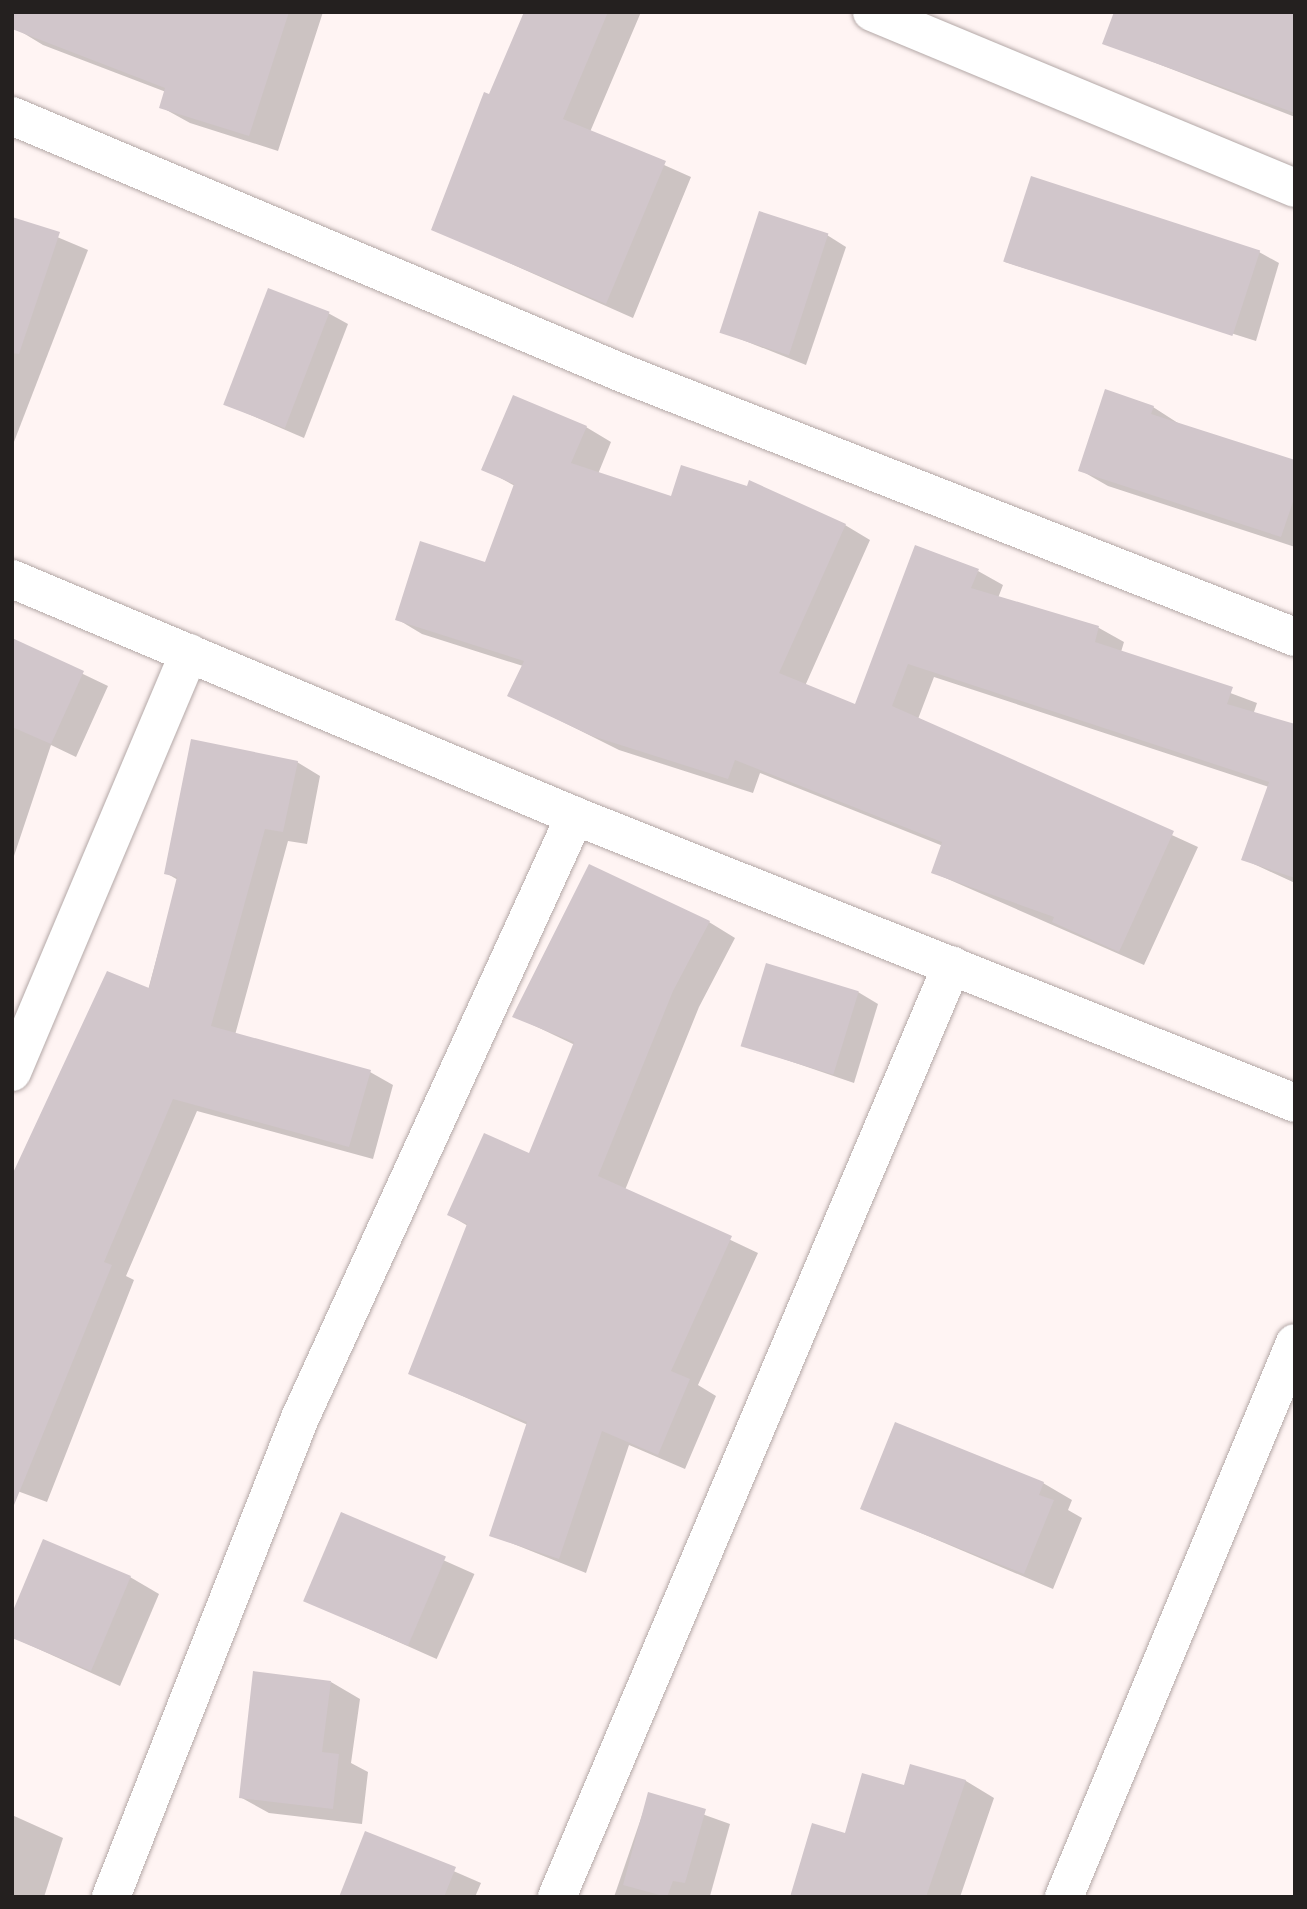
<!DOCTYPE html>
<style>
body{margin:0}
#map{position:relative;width:1307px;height:1909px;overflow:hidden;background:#fff4f3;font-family:"Asap Condensed",sans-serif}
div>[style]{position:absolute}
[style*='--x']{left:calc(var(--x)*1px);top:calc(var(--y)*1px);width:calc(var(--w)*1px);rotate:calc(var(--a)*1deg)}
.shadow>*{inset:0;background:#0003;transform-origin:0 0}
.building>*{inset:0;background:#d1c6cb;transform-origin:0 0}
.roads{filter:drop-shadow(0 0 2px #b4a8a7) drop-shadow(0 0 2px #b4a8a7)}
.minor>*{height:38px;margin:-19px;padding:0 19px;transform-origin:19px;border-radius:19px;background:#fff}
span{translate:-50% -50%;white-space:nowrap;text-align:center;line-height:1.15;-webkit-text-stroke:5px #fff;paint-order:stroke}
.frame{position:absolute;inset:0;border:14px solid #24201f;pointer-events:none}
</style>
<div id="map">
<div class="shadow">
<div style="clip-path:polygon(21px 12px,323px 12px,278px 151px,190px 123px,161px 107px,166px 92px,43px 45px,15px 28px)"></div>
<div style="clip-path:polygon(526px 12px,641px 12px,590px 132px,691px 177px,633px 318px,433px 229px)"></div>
<div style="clip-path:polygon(1295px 12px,1295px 117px,1104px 43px)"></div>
<div style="clip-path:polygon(12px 218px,88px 250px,12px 447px)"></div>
<div style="clip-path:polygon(827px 235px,846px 247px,806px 365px,720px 331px)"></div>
<div style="clip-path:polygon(1259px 252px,1279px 263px,1256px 341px,1005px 262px)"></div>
<div style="clip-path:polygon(328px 313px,348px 324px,304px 438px,225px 404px)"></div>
<div style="clip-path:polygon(1153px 407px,1181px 425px,1295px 462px,1295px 547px,1108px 486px,1080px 470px)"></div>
<div style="clip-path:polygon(586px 427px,611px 442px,598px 474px,672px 498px,845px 525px,870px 540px,805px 686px,856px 707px,978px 571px,1003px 585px,998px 598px,1099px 628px,1124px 642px,1121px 652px,1257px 703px,1253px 715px,1295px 729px,1295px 883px,1243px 859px,1269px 787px,934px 677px,918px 719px,1198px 847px,1144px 965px,934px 873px,943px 846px,760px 773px,753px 793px,619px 750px,509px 695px,523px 666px,422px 634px,397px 619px,486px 564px,515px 486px,484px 469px)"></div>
<div style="clip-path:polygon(12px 640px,108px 686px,76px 757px,51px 745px,12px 862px)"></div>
<div style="clip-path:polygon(297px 762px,320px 776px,307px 844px,288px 841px,235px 1035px,370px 1072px,393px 1085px,373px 1159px,197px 1111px,126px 1276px,134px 1280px,47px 1502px,12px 1489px,178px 880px,166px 873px)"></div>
<div style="clip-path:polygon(709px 922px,735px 938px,699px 1007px,625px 1190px,758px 1253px,698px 1385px,716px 1396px,685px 1469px,629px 1445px,586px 1573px,491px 1535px,528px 1425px,410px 1373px,468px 1226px,449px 1215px,530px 1156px,575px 1045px,514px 1016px)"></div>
<div style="clip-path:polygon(858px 992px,878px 1004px,854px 1083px,743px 1045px)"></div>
<div style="clip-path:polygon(1043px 1483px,1072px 1500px,1068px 1510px,1082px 1518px,1053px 1589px,862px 1508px)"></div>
<div style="left:342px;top:1515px;width:145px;height:93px;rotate:24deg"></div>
<div style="clip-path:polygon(130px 1577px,159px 1594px,120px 1686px,12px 1637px)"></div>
<div style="clip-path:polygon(331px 1682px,360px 1699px,351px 1763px,368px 1772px,362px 1824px,269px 1813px,240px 1797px)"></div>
<div style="clip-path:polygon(911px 1766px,966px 1781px,994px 1798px,960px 1897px,792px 1897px,846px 1835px,905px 1787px)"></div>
<div style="clip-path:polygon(649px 1795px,730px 1824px,710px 1896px,614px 1897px)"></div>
<div style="clip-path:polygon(12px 1815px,63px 1838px,44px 1897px,12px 1897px)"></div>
<div style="clip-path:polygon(366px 1833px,481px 1883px,475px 1897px,341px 1897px)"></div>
</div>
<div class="building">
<div style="clip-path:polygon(12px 12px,289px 12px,249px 136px,159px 108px,165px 88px,12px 29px)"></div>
<div style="clip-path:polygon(524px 12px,608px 12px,563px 119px,666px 161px,606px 304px,431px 230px,484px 92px,489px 94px)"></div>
<div style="clip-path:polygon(1114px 12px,1295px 12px,1295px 113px,1102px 44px)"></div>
<div style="left:1031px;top:176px;width:241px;height:90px;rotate:18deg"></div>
<div style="left:759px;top:211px;width:73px;height:128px;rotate:18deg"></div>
<div style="clip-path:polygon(12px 217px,60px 232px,19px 354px,12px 353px)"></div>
<div style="left:268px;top:288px;width:66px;height:125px;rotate:21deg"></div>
<div style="clip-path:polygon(1105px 389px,1154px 406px,1151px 414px,1295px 460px,1295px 496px,1281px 537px,1078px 471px)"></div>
<div style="clip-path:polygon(513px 395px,587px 426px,571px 463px,671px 496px,681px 465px,747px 486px,749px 480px,846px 524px,779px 673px,855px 704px,915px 545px,979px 569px,971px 588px,1099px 626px,1095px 642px,1233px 687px,1227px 704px,1295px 724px,1295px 878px,1241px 860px,1269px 782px,908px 664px,892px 706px,1174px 831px,1119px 952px,1052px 922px,1054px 917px,931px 873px,942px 842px,735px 760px,728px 779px,592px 736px,507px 696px,524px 661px,395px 620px,420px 541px,485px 562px,514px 484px,481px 470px)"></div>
<div style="clip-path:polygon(12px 638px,84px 671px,51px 744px,12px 727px)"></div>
<div style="clip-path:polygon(191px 739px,298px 761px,283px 832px,265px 829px,211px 1026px,371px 1070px,349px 1147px,173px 1099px,104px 1262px,112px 1265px,12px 1510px,12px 1175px,107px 971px,149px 988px,177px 877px,164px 874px)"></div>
<div style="clip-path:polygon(589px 864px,710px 921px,673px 991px,598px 1176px,732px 1236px,671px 1371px,690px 1379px,658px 1455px,602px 1431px,559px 1559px,489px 1536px,527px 1422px,408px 1374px,467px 1224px,447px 1215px,484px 1133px,529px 1153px,574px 1042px,512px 1017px)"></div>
<div style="left:766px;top:963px;width:97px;height:87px;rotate:17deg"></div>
<div style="clip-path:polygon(895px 1422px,1044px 1482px,1039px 1495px,1054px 1500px,1024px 1574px,860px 1509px)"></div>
<div style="left:341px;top:1512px;width:114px;height:97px;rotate:23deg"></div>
<div style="clip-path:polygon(43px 1539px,131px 1576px,91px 1671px,12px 1638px,12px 1613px)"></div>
<div style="clip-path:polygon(253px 1671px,331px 1681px,322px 1752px,339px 1754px,333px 1809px,239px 1798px)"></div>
<div style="clip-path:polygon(910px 1764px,966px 1780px,926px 1897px,790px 1897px,812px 1823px,845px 1833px,862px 1773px,904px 1785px)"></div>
<div style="clip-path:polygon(648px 1792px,706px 1809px,685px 1883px,673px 1881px,667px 1897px,623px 1885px)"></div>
<div style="clip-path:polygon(365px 1831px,456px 1867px,444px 1897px,339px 1897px)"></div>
</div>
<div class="roads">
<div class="minor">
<div style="--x:872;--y:12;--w:458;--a:22.6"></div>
<div style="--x:12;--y:116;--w:667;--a:22.84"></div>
<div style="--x:627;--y:375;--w:718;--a:21.42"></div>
<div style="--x:12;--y:579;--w:611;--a:22.83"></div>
<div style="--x:575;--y:816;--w:775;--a:21.73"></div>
<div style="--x:12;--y:1072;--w:455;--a:-67.1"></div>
<div style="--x:111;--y:1897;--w:515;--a:-68.47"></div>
<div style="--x:300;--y:1418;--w:662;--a:-65.45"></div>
<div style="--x:557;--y:1897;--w:1012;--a:-67.03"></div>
<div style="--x:1064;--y:1897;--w:600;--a:-67.37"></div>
</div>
</div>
<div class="frame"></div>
</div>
